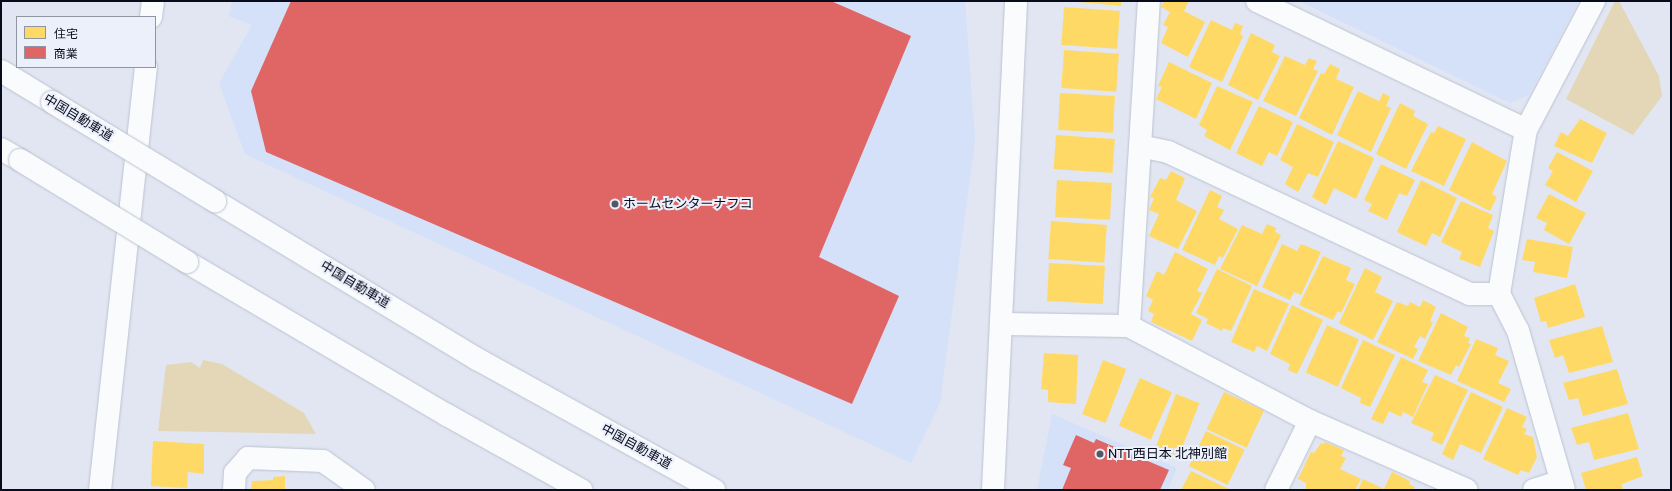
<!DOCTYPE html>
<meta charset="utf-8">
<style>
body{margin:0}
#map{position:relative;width:1672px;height:491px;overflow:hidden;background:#e1e6f2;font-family:Roboto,"Noto Sans JP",sans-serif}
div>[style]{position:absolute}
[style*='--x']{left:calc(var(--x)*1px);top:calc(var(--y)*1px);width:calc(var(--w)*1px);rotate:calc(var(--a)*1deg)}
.built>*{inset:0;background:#d5e0f9}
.green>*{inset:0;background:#e3d7b8}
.homes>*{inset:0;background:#ffd966;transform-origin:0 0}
.shops>*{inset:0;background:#e06666}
.roads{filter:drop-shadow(0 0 1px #bcc2d1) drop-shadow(0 0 1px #bcc2d1)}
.minor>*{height:22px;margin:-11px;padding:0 11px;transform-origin:11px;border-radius:11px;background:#fafbfd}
.tertiary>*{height:22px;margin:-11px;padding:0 11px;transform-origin:11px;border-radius:11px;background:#fafbfd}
.motorway>*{height:22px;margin:-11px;padding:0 11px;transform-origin:11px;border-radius:11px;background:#fafbfd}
.bridges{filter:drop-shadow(0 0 1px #bcc2d1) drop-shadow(0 0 1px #bcc2d1)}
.motorway-bridge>*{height:22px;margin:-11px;padding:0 11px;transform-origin:11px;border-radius:11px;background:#fafbfd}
.dots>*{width:11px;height:11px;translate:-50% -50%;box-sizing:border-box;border:2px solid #ecf0fb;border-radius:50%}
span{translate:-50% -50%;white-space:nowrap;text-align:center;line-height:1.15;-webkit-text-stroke:4px #ecf0fb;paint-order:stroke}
.street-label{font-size:13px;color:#070c1d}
.poi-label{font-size:13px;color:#070c1d}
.left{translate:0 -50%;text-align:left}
.frame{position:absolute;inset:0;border:2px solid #070c1d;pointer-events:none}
.legend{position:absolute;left:16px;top:16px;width:140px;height:52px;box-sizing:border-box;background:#ecf0fb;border:1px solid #9095a2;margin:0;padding:5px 7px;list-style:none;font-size:12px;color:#070c1d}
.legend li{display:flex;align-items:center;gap:8px;height:20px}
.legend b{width:20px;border:1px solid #9095a2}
</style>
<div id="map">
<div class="built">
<div style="clip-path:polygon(232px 1px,965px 1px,975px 140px,940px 403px,911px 463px,245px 154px,219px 83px,252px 25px,229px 16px)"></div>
<div style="clip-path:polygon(1299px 1px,1579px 1px,1529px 95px,1510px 103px)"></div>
<div style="clip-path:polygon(1052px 414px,1177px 468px,1168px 490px,1037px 490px)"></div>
</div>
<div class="green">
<div style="clip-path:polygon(1615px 1px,1619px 1px,1659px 76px,1662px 96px,1633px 135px,1566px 99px)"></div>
<div style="clip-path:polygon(203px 360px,222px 364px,304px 413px,316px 434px,158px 431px,166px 365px,191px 362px,200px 368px)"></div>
</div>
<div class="homes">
<div style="clip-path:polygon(1069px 1px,1121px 1px,1121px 6px)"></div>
<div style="clip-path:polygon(1164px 1px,1189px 1px,1184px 11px,1205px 22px,1188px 57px,1161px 43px,1168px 27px,1163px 25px,1170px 12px,1161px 7px)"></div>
<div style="left:1064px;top:7px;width:56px;height:38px;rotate:4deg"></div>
<div style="clip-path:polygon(1211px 20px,1232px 30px,1235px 23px,1243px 26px,1240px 34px,1243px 36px,1222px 82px,1189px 67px)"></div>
<div style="clip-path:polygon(1251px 33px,1275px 45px,1272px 52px,1280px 56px,1258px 100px,1228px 85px)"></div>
<div style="left:1064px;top:50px;width:55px;height:38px;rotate:4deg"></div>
<div style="clip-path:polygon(1285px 56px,1305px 65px,1309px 58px,1317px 61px,1313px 69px,1318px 71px,1296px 116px,1263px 101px)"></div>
<div style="clip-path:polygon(1169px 62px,1212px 83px,1196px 119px,1156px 99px,1162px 87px,1158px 86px)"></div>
<div style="clip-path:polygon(1330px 64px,1340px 69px,1336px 79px,1354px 87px,1332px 135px,1299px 118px,1321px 73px,1324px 74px)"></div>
<div style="clip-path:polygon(1217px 86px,1253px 102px,1230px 150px,1204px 136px,1207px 130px,1199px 125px)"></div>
<div style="clip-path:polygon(1358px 91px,1379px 101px,1383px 93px,1390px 97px,1386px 106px,1391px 108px,1371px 152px,1337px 135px)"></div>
<div style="left:1060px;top:93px;width:55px;height:37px;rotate:3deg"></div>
<div style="clip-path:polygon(1400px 103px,1415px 111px,1413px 116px,1428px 124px,1406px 169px,1376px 154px)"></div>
<div style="clip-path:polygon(1259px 106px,1293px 122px,1277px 156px,1269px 152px,1262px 166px,1236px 153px)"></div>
<div style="clip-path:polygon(1580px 119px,1607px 133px,1592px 163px,1554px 146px,1561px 132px,1568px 136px)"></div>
<div style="clip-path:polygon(1297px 124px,1334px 142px,1318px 177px,1308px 173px,1298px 192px,1285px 184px,1293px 167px,1280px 160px)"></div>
<div style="clip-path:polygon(1438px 126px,1466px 139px,1444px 186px,1411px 171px,1431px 132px,1434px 133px)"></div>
<div style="left:1056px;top:135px;width:59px;height:34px;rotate:4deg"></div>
<div style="clip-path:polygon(1338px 141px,1374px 158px,1356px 199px,1334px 188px,1326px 205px,1312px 197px)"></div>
<div style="clip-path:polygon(1472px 142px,1507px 161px,1492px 194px,1497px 197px,1490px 211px,1449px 190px)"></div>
<div style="clip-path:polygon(1557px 152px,1593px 171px,1576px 202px,1545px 185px,1553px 171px,1548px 168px)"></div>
<div style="clip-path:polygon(1381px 164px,1415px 180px,1407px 196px,1399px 193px,1387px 220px,1368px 211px,1372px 204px,1364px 200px)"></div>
<div style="clip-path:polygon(1171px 171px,1185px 178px,1176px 200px,1197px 211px,1178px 249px,1149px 236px,1159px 214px,1149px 210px,1154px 198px,1150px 197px,1160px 178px,1166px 180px)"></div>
<div style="left:1057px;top:180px;width:55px;height:37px;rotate:3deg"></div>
<div style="clip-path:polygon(1421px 180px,1457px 198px,1440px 237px,1432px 233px,1426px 246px,1397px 232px)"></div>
<div style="clip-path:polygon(1210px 190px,1222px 196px,1217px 207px,1224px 210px,1219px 219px,1238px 229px,1223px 258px,1219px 256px,1215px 265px,1182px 250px)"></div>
<div style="clip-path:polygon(1549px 194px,1586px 213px,1569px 244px,1544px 230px,1547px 223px,1536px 218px)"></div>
<div style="clip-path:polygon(1461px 201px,1493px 215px,1488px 228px,1494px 231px,1480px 267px,1459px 259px,1462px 252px,1441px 242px)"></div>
<div style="left:1051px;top:221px;width:56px;height:38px;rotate:4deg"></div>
<div style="clip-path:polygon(1267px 224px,1276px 228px,1275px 232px,1281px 235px,1257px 286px,1220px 269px,1242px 225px,1262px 234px)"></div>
<div style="clip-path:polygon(1527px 239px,1573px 247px,1567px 278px,1533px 272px,1535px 262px,1522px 260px)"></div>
<div style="clip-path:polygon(1282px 244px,1297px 251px,1301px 244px,1321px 252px,1301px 295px,1294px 292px,1290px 300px,1262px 287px)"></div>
<div style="clip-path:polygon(1175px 252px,1208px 269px,1197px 291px,1202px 293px,1191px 314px,1202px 320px,1192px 341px,1151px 322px,1154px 314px,1148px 311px,1153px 300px,1146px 296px,1157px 271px,1164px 275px)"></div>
<div style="clip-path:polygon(1323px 256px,1351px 268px,1346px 280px,1355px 284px,1341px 313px,1338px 311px,1333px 320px,1299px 305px)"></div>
<div style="left:1049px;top:263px;width:56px;height:38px;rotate:3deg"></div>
<div style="clip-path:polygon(1365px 268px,1382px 277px,1375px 292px,1393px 301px,1373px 340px,1339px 323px)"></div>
<div style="clip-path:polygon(1217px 269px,1252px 286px,1231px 331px,1223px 328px,1222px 331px,1206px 323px,1208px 319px,1196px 313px)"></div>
<div style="clip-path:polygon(1575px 284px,1585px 317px,1548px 328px,1546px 321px,1541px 322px,1534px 298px)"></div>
<div style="clip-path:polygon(1254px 289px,1289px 304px,1267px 351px,1257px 346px,1254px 352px,1231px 342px)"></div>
<div style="clip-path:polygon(1423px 300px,1436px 307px,1430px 321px,1433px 322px,1425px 339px,1420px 336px,1414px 347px,1418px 349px,1413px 359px,1377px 342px,1397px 302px,1408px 306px,1410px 302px,1420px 307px)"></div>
<div style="clip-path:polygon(1292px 305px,1323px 320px,1297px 374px,1288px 370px,1290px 364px,1270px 354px)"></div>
<div style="clip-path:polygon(1441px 313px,1468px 327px,1464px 336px,1470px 338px,1468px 343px,1471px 344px,1459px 367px,1456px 365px,1451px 375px,1418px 361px)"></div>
<div style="left:1327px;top:325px;width:35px;height:52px;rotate:24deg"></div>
<div style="clip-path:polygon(1602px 326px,1613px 362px,1569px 373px,1563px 355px,1555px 358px,1549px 340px)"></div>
<div style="clip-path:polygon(1476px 339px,1498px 348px,1495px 355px,1509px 361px,1498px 383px,1511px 389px,1504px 402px,1457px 381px)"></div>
<div style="clip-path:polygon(1363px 340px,1395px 355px,1370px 407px,1360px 403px,1361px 398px,1341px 388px)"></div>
<div style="clip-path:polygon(1044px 353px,1078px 355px,1076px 404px,1048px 402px,1048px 390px,1041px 389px)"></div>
<div style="clip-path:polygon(1401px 357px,1428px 370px,1422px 382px,1428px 384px,1413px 417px,1403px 412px,1401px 417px,1389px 411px,1383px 424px,1371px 419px)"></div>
<div style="left:1103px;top:360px;width:25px;height:58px;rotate:21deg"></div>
<div style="clip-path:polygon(1617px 369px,1628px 404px,1583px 416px,1578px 398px,1569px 400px,1563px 383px)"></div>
<div style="clip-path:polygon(1435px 375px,1468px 390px,1442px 445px,1431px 440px,1434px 433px,1411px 423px)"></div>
<div style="left:1140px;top:378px;width:35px;height:52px;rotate:24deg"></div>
<div style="left:1224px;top:392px;width:44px;height:41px;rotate:25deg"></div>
<div style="clip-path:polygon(1471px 392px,1503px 407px,1481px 453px,1460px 444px,1453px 460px,1442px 454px)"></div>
<div style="left:1176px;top:394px;width:25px;height:58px;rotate:21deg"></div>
<div style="clip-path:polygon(1507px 408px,1527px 417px,1522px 427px,1527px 429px,1524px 434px,1533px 437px,1537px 457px,1529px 473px,1521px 470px,1518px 475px,1483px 459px)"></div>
<div style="clip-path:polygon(1628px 413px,1639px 449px,1594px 460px,1589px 442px,1577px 445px,1571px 428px)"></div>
<div style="left:1206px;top:431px;width:43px;height:39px;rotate:26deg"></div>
<div style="clip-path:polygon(153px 441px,204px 444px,204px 474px,188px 472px,187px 488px,151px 486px)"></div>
<div style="clip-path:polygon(1325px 442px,1344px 450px,1341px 456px,1346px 458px,1340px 469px,1361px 479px,1355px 490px,1306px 490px,1306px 483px,1298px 479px,1311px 452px,1314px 453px,1321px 443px,1323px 444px)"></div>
<div style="clip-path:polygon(1637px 457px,1643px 476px,1622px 484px,1623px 490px,1586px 490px,1581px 473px)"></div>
<div style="clip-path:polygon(1191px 471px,1231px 490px,1181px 490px)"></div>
<div style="clip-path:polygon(1392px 472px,1410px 481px,1409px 484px,1415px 487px,1413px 490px,1358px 490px,1363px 479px,1384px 489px)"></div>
<div style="clip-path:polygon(285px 476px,285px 490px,251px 490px,252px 481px,273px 480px,273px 477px)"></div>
</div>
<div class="shops">
<div style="clip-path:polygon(291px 1px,831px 1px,911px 36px,819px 257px,899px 296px,852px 404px,266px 152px,251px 91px)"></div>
<div style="clip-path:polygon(1076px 435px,1094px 443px,1096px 439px,1169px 470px,1160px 490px,1062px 490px,1071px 468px,1063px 465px)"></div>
</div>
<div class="roads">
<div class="minor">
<div style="--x:1257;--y:1;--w:298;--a:25.6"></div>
<div style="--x:1140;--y:146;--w:29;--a:12"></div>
<div style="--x:1168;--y:152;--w:334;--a:25.2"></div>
<div style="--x:1470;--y:294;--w:29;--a:0"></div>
<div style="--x:1001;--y:324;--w:128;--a:0.9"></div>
<div style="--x:1129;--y:326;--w:204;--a:27.7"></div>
<div style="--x:1310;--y:421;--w:171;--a:23.7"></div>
<div style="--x:1129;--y:326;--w:326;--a:-86.5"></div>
<div style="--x:234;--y:490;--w:17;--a:-87"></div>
<div style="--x:235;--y:473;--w:20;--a:-49"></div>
<div style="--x:248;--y:458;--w:75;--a:2.3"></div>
<div style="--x:323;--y:461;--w:50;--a:35.3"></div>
<div style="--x:1276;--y:490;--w:77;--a:-63.8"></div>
<div style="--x:1534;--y:490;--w:28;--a:-18"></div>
<div style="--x:1564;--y:490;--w:166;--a:-106.1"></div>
<div style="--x:1518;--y:331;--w:42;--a:-117.2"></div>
<div style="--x:1499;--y:294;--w:166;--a:-80.7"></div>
<div style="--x:1526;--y:130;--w:146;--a:-62.2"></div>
</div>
<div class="tertiary">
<div style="--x:151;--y:17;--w:16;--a:-83"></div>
<div style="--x:100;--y:490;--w:425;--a:-83.8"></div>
<div style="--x:993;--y:490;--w:490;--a:-87.3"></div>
</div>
<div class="motorway">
<div style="--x:1;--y:71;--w:60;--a:31.3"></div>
<div style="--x:1;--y:149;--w:22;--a:30"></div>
<div style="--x:215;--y:201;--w:306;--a:31.1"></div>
<div style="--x:477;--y:359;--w:271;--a:28.9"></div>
<div style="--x:187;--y:262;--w:302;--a:30.5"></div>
<div style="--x:447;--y:415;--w:154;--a:29.2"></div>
</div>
</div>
<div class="bridges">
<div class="motorway-bridge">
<div style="--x:52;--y:102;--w:191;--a:31.3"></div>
<div style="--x:20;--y:160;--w:196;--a:31.4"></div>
</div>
</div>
<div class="dots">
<div style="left:615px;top:204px;background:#535868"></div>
<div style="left:1100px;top:454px;background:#535868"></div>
</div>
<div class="street-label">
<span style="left:78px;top:118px;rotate:31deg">中国自動車道</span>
<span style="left:355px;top:285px;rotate:31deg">中国自動車道</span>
<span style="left:636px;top:447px;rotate:29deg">中国自動車道</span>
</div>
<div class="poi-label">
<span class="left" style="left:623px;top:204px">ホームセンターナフコ</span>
<span class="left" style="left:1108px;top:454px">NTT西日本 北神別館</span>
</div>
<div class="frame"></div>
<ul class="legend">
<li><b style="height:11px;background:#ffd966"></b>住宅</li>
<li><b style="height:11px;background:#e06666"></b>商業</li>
</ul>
</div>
